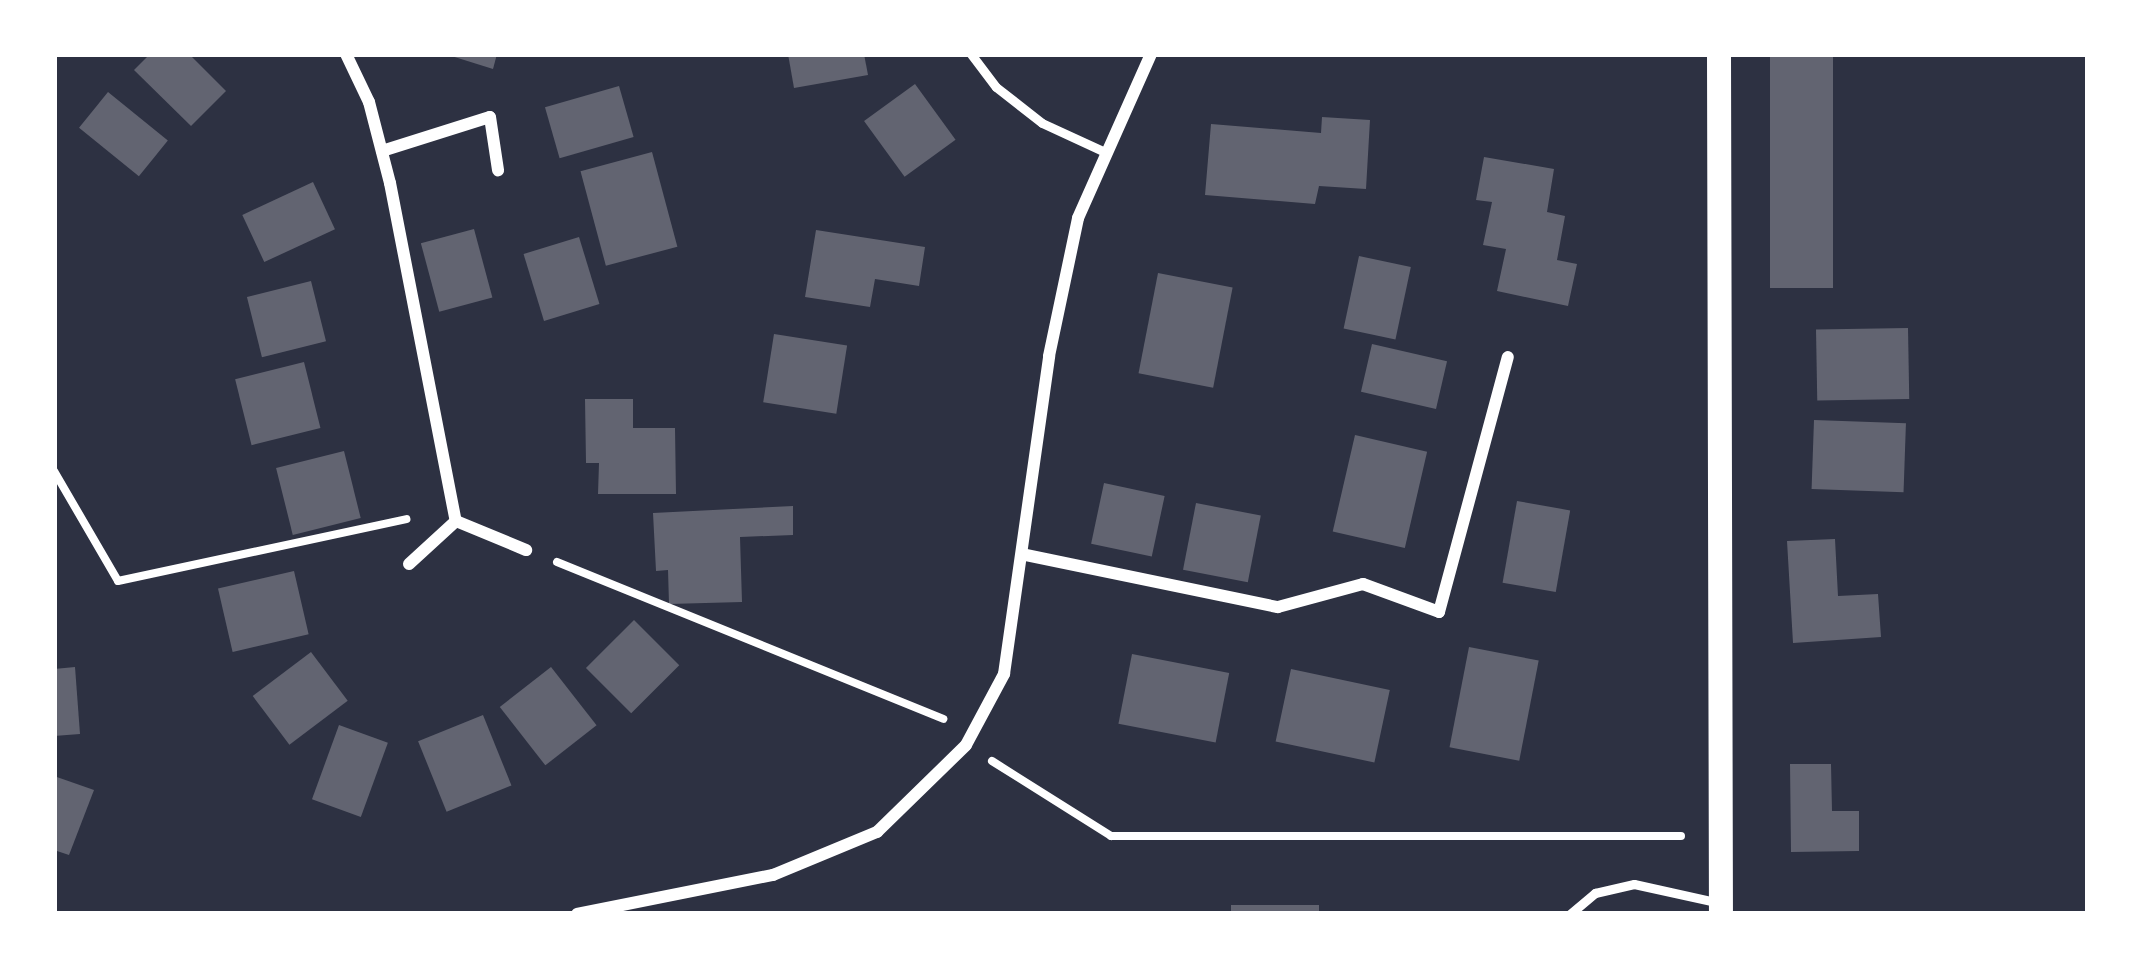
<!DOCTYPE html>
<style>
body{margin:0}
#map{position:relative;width:2142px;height:968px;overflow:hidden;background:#2d3142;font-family:"IBM Plex Sans",sans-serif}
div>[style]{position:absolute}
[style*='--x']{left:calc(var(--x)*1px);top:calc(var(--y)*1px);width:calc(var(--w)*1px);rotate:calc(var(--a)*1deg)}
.building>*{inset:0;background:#626471;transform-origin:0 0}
.path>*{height:8px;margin:-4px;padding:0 4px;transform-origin:4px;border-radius:4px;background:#fff}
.service>*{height:9px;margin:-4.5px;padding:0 4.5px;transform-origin:4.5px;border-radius:4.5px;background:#fff}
.minor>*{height:12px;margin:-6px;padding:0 6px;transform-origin:6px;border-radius:6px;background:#fff}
.secondary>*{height:24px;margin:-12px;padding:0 12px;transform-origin:12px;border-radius:12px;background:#fff}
span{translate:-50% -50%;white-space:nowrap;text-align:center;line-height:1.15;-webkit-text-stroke:9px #fff;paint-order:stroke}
.frame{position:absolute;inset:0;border:57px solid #fff;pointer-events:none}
</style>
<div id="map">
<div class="building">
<div style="clip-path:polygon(150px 54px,189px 54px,226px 91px,191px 126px,134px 70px)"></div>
<div style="clip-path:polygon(445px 54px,497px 54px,493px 69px)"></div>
<div style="clip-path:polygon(788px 54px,864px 54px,868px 75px,794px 88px)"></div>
<div style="left:1770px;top:54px;width:63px;height:234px"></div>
<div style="left:915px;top:84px;width:69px;height:63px;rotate:54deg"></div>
<div style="left:619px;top:86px;width:53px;height:77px;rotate:74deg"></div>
<div style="left:108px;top:92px;width:77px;height:46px;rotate:39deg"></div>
<div style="clip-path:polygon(1322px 117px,1370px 120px,1366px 189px,1319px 186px,1315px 204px,1205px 195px,1211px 124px,1321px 133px)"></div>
<div style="left:652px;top:152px;width:98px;height:74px;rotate:75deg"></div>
<div style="clip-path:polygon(1484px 157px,1554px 169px,1547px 212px,1565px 216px,1557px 260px,1577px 264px,1568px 306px,1497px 291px,1506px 249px,1483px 245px,1492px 202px,1476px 200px)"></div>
<div style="left:313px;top:182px;width:52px;height:78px;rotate:65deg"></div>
<div style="left:474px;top:229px;width:71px;height:55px;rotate:75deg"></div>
<div style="clip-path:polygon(816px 230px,925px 247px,919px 286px,875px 279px,870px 307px,805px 297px)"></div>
<div style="left:579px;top:237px;width:70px;height:58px;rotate:73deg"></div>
<div style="left:1359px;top:256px;width:53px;height:74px;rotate:12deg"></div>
<div style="left:1158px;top:273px;width:76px;height:102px;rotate:11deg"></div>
<div style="left:311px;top:281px;width:62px;height:66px;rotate:76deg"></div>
<div style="left:1908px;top:328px;width:71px;height:92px;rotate:89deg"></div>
<div style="left:774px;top:334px;width:74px;height:69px;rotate:9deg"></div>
<div style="left:1372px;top:344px;width:77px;height:49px;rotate:13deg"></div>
<div style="left:304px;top:362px;width:68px;height:71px;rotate:76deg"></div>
<div style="clip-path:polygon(585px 399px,633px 399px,633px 428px,675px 428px,676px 494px,598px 494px,599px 463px,586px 463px)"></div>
<div style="left:1814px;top:420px;width:92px;height:69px;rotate:2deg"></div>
<div style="left:1355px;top:435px;width:74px;height:99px;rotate:13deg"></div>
<div style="left:344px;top:451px;width:69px;height:70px;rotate:76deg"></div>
<div style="left:1104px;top:483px;width:62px;height:62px;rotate:12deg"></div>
<div style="left:1517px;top:501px;width:54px;height:83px;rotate:10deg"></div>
<div style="left:1196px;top:503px;width:66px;height:68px;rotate:11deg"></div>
<div style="clip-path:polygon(793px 506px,793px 535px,740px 537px,742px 602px,669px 604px,668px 570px,656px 571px,653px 513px)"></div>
<div style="clip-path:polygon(1835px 539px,1838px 596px,1878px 594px,1881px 637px,1793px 643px,1787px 541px)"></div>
<div style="left:294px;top:571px;width:65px;height:78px;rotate:77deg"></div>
<div style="left:634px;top:620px;width:64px;height:68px;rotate:45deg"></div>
<div style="left:1469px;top:647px;width:71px;height:102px;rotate:11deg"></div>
<div style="left:311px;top:652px;width:61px;height:73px;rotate:53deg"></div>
<div style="left:1132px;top:654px;width:99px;height:71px;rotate:11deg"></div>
<div style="clip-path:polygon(75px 667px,80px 734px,54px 736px,54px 669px)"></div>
<div style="left:551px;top:667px;width:74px;height:65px;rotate:52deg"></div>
<div style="left:1291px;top:669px;width:101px;height:74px;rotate:12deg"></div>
<div style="left:483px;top:715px;width:76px;height:70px;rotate:68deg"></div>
<div style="left:339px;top:725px;width:52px;height:79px;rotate:20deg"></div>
<div style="clip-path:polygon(1790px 764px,1831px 764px,1832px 811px,1859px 811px,1859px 851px,1791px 852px)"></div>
<div style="clip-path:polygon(54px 776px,94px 790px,69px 855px,54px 850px)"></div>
<div style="left:1319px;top:905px;width:9px;height:88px;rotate:90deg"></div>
</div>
<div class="path">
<div style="--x:54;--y:471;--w:127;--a:59.8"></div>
<div style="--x:118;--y:581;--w:295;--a:-12.1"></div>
<div style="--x:557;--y:562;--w:417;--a:22.1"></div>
<div style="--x:992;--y:761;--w:141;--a:32.2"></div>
<div style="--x:1111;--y:836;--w:570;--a:0"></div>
</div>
<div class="service">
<div style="--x:971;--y:54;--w:41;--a:52.9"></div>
<div style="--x:996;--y:87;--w:58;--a:38"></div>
<div style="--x:1042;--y:123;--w:69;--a:24.7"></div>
<div style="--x:1570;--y:914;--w:33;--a:-40"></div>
<div style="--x:1595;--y:893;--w:40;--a:-13"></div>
<div style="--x:1634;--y:884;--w:84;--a:12.4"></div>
</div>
<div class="minor">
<div style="--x:346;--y:54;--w:53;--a:64.4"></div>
<div style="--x:369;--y:102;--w:84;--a:75.5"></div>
<div style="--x:390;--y:183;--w:344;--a:79"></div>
<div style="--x:382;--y:151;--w:113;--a:-17.5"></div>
<div style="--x:490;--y:117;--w:54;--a:81.4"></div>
<div style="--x:456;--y:521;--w:76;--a:22.5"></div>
<div style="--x:1026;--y:555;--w:257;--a:11.7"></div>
<div style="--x:1278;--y:607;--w:88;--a:-15.1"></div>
<div style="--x:1363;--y:584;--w:81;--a:20.2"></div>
<div style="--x:1439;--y:612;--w:264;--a:-74.9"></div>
<div style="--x:409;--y:564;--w:64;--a:-42.5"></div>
<div style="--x:577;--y:914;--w:200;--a:-11.3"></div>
<div style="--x:773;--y:875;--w:113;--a:-22.5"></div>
<div style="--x:877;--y:832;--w:124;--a:-44.3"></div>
<div style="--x:966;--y:745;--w:81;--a:-61.8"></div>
<div style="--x:1004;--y:674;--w:321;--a:-81.9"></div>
<div style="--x:1049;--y:356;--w:141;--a:-78.1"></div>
<div style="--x:1078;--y:218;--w:180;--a:-66"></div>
</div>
<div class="secondary">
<div style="--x:1719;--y:54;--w:860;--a:89.87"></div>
</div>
<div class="frame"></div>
</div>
